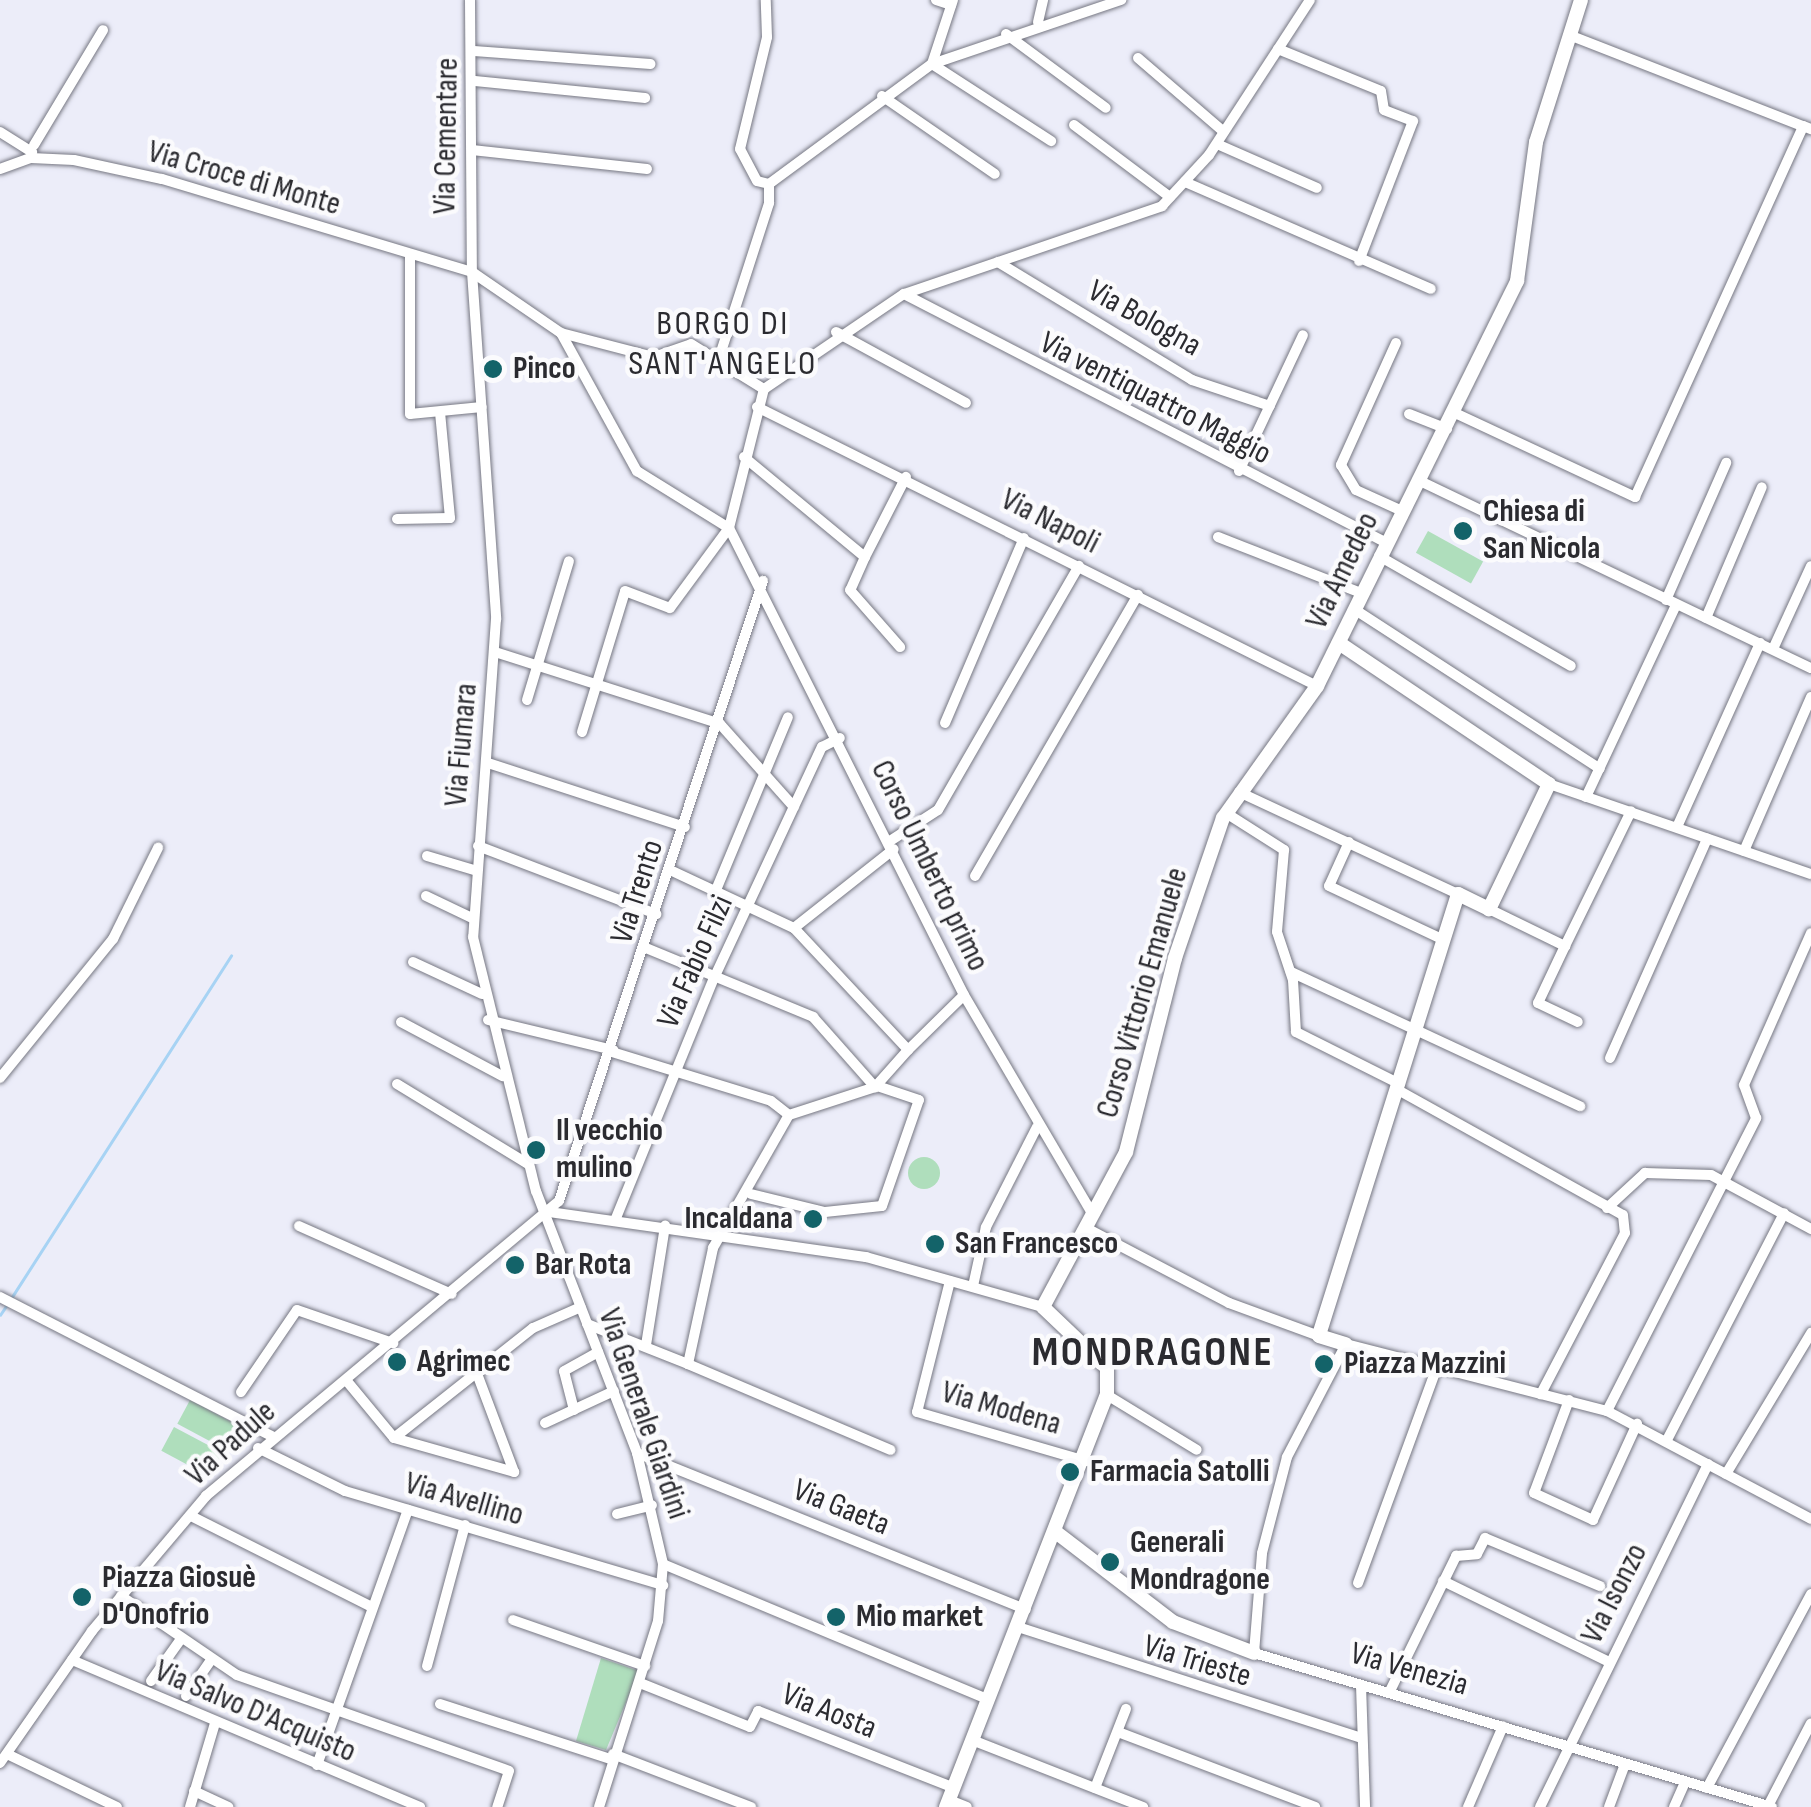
<!DOCTYPE html>
<meta charset="utf-8">
<style>
body{margin:0}
#map{position:relative;width:1811px;height:1807px;overflow:hidden;background:#ecedf9;font-family:"Sofia Sans Condensed",sans-serif}
div>[style]{position:absolute}
[style*='--x']{left:calc(var(--x)*1px);top:calc(var(--y)*1px);width:calc(var(--w)*1px);rotate:calc(var(--a)*1deg)}
.green>*{inset:0;background:#afdebc;transform-origin:0 0}
.round{border-radius:50%}
.stream>*{height:2.5px;margin:-1.25px;padding:0 1.25px;transform-origin:1.25px;border-radius:1.25px;background:#a7d3f4}
.roads{filter:drop-shadow(0 0 2px #767782) drop-shadow(0 0 2px #767782)}
.street>*{height:10px;margin:-5px;padding:0 5px;transform-origin:5px;border-radius:5px;background:#fff}
.secondary>*{height:14px;margin:-7px;padding:0 7px;transform-origin:7px;border-radius:7px;background:#fff}
.dots>*{width:28px;height:28px;translate:-50% -50%;box-sizing:border-box;border:5px solid #fbfbfd;border-radius:50%}
span{translate:-50% -50%;white-space:nowrap;text-align:center;line-height:1.15;-webkit-text-stroke:9px #fbfbfd;paint-order:stroke}
.street-label{font-size:32px;color:#2b2b30}
.poi-label{font-size:32px;color:#2b2b30;font-weight:700}
.left{translate:0 -50%;text-align:left}
.right{translate:-100% -50%;text-align:right}
.neighbourhood-label{font-size:35px;color:#2b2b30;letter-spacing:2.5px}
.district-label{font-size:42px;color:#2b2b30;font-weight:700;letter-spacing:2.5px}
</style>
<div id="map">
<div class="green">
<div style="left:1428px;top:531px;width:63px;height:25px;rotate:29deg"></div>
<div class="round" style="left:908px;top:1157px;width:32px;height:32px"></div>
<div style="left:190px;top:1400px;width:55px;height:27px;rotate:28deg"></div>
<div style="left:174px;top:1427px;width:55px;height:27px;rotate:28deg"></div>
<div style="clip-path:polygon(601px 1658px,639px 1671px,606px 1750px,576px 1741px)"></div>
</div>
<div class="stream">
<div style="--x:10;--y:1300;--w:409;--a:-57.3"></div>
<div style="--x:0;--y:1315;--w:11;--a:-56"></div>
</div>
<div class="roads">
<div class="street">
<div style="--x:470;--y:0;--w:272;--a:89.6"></div>
<div style="--x:472;--y:272;--w:348;--a:86"></div>
<div style="--x:496;--y:619;--w:319;--a:94.1"></div>
<div style="--x:473;--y:937;--w:262;--a:76.1"></div>
<div style="--x:536;--y:1191;--w:281;--a:68.9"></div>
<div style="--x:637;--y:1453;--w:114;--a:76.8"></div>
<div style="--x:663;--y:1564;--w:57;--a:95"></div>
<div style="--x:658;--y:1621;--w:195;--a:107.6"></div>
<div style="--x:936;--y:0;--w:16;--a:18"></div>
<div style="--x:953;--y:0;--w:67;--a:108.2"></div>
<div style="--x:932;--y:64;--w:142;--a:32.9"></div>
<div style="--x:1038;--y:22;--w:23;--a:-77"></div>
<div style="--x:1006;--y:34;--w:124;--a:36.5"></div>
<div style="--x:1569;--y:35;--w:251;--a:21.3"></div>
<div style="--x:1278;--y:49;--w:111;--a:22.2"></div>
<div style="--x:1381;--y:91;--w:19;--a:81"></div>
<div style="--x:1384;--y:110;--w:31;--a:21"></div>
<div style="--x:1413;--y:121;--w:150;--a:111.1"></div>
<div style="--x:474;--y:51;--w:177;--a:4.2"></div>
<div style="--x:1138;--y:58;--w:113;--a:40.7"></div>
<div style="--x:475;--y:81;--w:171;--a:5.7"></div>
<div style="--x:882;--y:96;--w:137;--a:34.6"></div>
<div style="--x:1074;--y:125;--w:120;--a:36.9"></div>
<div style="--x:0;--y:132;--w:38;--a:32"></div>
<div style="--x:1217;--y:144;--w:109;--a:23.7"></div>
<div style="--x:34;--y:145;--w:134;--a:-59"></div>
<div style="--x:472;--y:150;--w:176;--a:6.2"></div>
<div style="--x:0;--y:169;--w:33;--a:-20"></div>
<div style="--x:31;--y:158;--w:43;--a:2.7"></div>
<div style="--x:74;--y:160;--w:90;--a:12.2"></div>
<div style="--x:162;--y:179;--w:324;--a:16.7"></div>
<div style="--x:472;--y:272;--w:108;--a:34.4"></div>
<div style="--x:561;--y:333;--w:96;--a:14.5"></div>
<div style="--x:654;--y:357;--w:39;--a:-19"></div>
<div style="--x:691;--y:344;--w:86;--a:31.7"></div>
<div style="--x:1185;--y:182;--w:268;--a:23.5"></div>
<div style="--x:769;--y:184;--w:202;--a:-36.4"></div>
<div style="--x:932;--y:64;--w:200;--a:-18.7"></div>
<div style="--x:410;--y:254;--w:160;--a:90"></div>
<div style="--x:410;--y:414;--w:72;--a:-5.6"></div>
<div style="--x:998;--y:262;--w:227;--a:31.3"></div>
<div style="--x:1192;--y:380;--w:82;--a:18.4"></div>
<div style="--x:904;--y:294;--w:541;--a:27.28"></div>
<div style="--x:836;--y:332;--w:148;--a:28.6"></div>
<div style="--x:561;--y:333;--w:158;--a:61.2"></div>
<div style="--x:637;--y:471;--w:108;--a:31.8"></div>
<div style="--x:1396;--y:343;--w:134;--a:114.3"></div>
<div style="--x:1341;--y:465;--w:29;--a:59"></div>
<div style="--x:1356;--y:490;--w:51;--a:24.5"></div>
<div style="--x:720;--y:355;--w:160;--a:-72.1"></div>
<div style="--x:769;--y:203;--w:19;--a:-90"></div>
<div style="--x:769;--y:184;--w:12;--a:-166"></div>
<div style="--x:757;--y:181;--w:36;--a:-118"></div>
<div style="--x:740;--y:149;--w:115;--a:-76.4"></div>
<div style="--x:767;--y:37;--w:37;--a:-92"></div>
<div style="--x:757;--y:407;--w:626;--a:26.48"></div>
<div style="--x:1455;--y:413;--w:199;--a:25"></div>
<div style="--x:1635;--y:497;--w:407;--a:-65.6"></div>
<div style="--x:1803;--y:126;--w:9;--a:21"></div>
<div style="--x:1409;--y:414;--w:41;--a:21.5"></div>
<div style="--x:744;--y:457;--w:157;--a:39.6"></div>
<div style="--x:865;--y:557;--w:90;--a:-62.9"></div>
<div style="--x:1239;--y:471;--w:150;--a:-64.8"></div>
<div style="--x:1420;--y:481;--w:433;--a:25.6"></div>
<div style="--x:397;--y:519;--w:53;--a:-1.1"></div>
<div style="--x:450;--y:518;--w:106;--a:-95.4"></div>
<div style="--x:729;--y:528;--w:143;--a:-75.9"></div>
<div style="--x:764;--y:389;--w:169;--a:-34.2"></div>
<div style="--x:904;--y:294;--w:273;--a:-18.8"></div>
<div style="--x:1162;--y:206;--w:69;--a:-47.3"></div>
<div style="--x:1209;--y:155;--w:185;--a:-56.9"></div>
<div style="--x:729;--y:528;--w:523;--a:63.29"></div>
<div style="--x:964;--y:995;--w:255;--a:59.6"></div>
<div style="--x:1218;--y:537;--w:154;--a:21.4"></div>
<div style="--x:1379;--y:556;--w:221;--a:29.8"></div>
<div style="--x:865;--y:557;--w:36;--a:114"></div>
<div style="--x:850;--y:590;--w:76;--a:48.7"></div>
<div style="--x:1666;--y:600;--w:150;--a:-66.3"></div>
<div style="--x:1354;--y:609;--w:293;--a:33"></div>
<div style="--x:1706;--y:618;--w:142;--a:-66.9"></div>
<div style="--x:1773;--y:649;--w:91;--a:-65.4"></div>
<div style="--x:495;--y:652;--w:236;--a:17.7"></div>
<div style="--x:720;--y:724;--w:111;--a:48.3"></div>
<div style="--x:527;--y:700;--w:145;--a:-73.2"></div>
<div style="--x:945;--y:723;--w:201;--a:-66.9"></div>
<div style="--x:582;--y:732;--w:147;--a:-73"></div>
<div style="--x:625;--y:591;--w:48;--a:20.7"></div>
<div style="--x:670;--y:608;--w:99;--a:-53.6"></div>
<div style="--x:488;--y:763;--w:207;--a:18"></div>
<div style="--x:1549;--y:784;--w:277;--a:19"></div>
<div style="--x:1239;--y:792;--w:242;--a:25"></div>
<div style="--x:1586;--y:797;--w:212;--a:-64.9"></div>
<div style="--x:1226;--y:813;--w:69;--a:32.5"></div>
<div style="--x:1284;--y:850;--w:82;--a:94.9"></div>
<div style="--x:1277;--y:932;--w:51;--a:71.6"></div>
<div style="--x:1293;--y:980;--w:52;--a:86.7"></div>
<div style="--x:1296;--y:1032;--w:116;--a:26.6"></div>
<div style="--x:1677;--y:827;--w:202;--a:-65.7"></div>
<div style="--x:890;--y:841;--w:57;--a:-32.9"></div>
<div style="--x:938;--y:810;--w:282;--a:-60"></div>
<div style="--x:1349;--y:842;--w:48;--a:114.4"></div>
<div style="--x:1329;--y:886;--w:127;--a:25.2"></div>
<div style="--x:478;--y:846;--w:191;--a:20.9"></div>
<div style="--x:1744;--y:851;--w:168;--a:-66.5"></div>
<div style="--x:427;--y:856;--w:49;--a:16.6"></div>
<div style="--x:670;--y:870;--w:137;--a:25.1"></div>
<div style="--x:794;--y:928;--w:167;--a:46.9"></div>
<div style="--x:908;--y:1050;--w:78;--a:-44.5"></div>
<div style="--x:975;--y:876;--w:325;--a:-59.9"></div>
<div style="--x:716;--y:890;--w:187;--a:-67.4"></div>
<div style="--x:426;--y:896;--w:51;--a:25.6"></div>
<div style="--x:1489;--y:909;--w:85;--a:26"></div>
<div style="--x:1565;--y:946;--w:150;--a:-63.9"></div>
<div style="--x:794;--y:928;--w:127;--a:-38.3"></div>
<div style="--x:1565;--y:946;--w:63;--a:115.3"></div>
<div style="--x:1538;--y:1003;--w:44;--a:25.4"></div>
<div style="--x:646;--y:948;--w:181;--a:22.4"></div>
<div style="--x:813;--y:1017;--w:94;--a:48.5"></div>
<div style="--x:413;--y:962;--w:76;--a:24.9"></div>
<div style="--x:1291;--y:972;--w:319;--a:24.9"></div>
<div style="--x:488;--y:1020;--w:129;--a:13.5"></div>
<div style="--x:401;--y:1022;--w:115;--a:28.1"></div>
<div style="--x:612;--y:1052;--w:166;--a:17.1"></div>
<div style="--x:771;--y:1101;--w:23;--a:38"></div>
<div style="--x:1610;--y:1058;--w:240;--a:-66.1"></div>
<div style="--x:0;--y:1078;--w:179;--a:-50.9"></div>
<div style="--x:113;--y:939;--w:102;--a:-63.7"></div>
<div style="--x:397;--y:1084;--w:153;--a:31.4"></div>
<div style="--x:1398;--y:1090;--w:257;--a:29.1"></div>
<div style="--x:1623;--y:1215;--w:18;--a:84"></div>
<div style="--x:1625;--y:1233;--w:182;--a:117.6"></div>
<div style="--x:751;--y:1194;--w:76;--a:13.7"></div>
<div style="--x:825;--y:1212;--w:57;--a:-6"></div>
<div style="--x:882;--y:1206;--w:112;--a:-70.8"></div>
<div style="--x:919;--y:1100;--w:44;--a:-161.6"></div>
<div style="--x:1607;--y:1208;--w:52;--a:-42.6"></div>
<div style="--x:1645;--y:1173;--w:66;--a:1.7"></div>
<div style="--x:1711;--y:1175;--w:114;--a:28.4"></div>
<div style="--x:549;--y:1212;--w:320;--a:8.1"></div>
<div style="--x:866;--y:1257;--w:184;--a:15.8"></div>
<div style="--x:616;--y:1218;--w:261;--a:-67.8"></div>
<div style="--x:715;--y:976;--w:253;--a:-65"></div>
<div style="--x:822;--y:747;--w:20;--a:-27"></div>
<div style="--x:299;--y:1226;--w:167;--a:24"></div>
<div style="--x:1088;--y:1229;--w:159;--a:27.7"></div>
<div style="--x:1229;--y:1303;--w:96;--a:20.1"></div>
<div style="--x:950;--y:1281;--w:135;--a:104.1"></div>
<div style="--x:917;--y:1412;--w:176;--a:16.2"></div>
<div style="--x:973;--y:1286;--w:60;--a:-77.6"></div>
<div style="--x:986;--y:1227;--w:112;--a:-63"></div>
<div style="--x:0;--y:1297;--w:305;--a:27.1"></div>
<div style="--x:587;--y:1324;--w:109;--a:21.6"></div>
<div style="--x:688;--y:1364;--w:119;--a:-77.8"></div>
<div style="--x:713;--y:1248;--w:153;--a:-60.3"></div>
<div style="--x:789;--y:1115;--w:90;--a:-18"></div>
<div style="--x:875;--y:1087;--w:50;--a:-48.3"></div>
<div style="--x:646;--y:1345;--w:121;--a:-80.9"></div>
<div style="--x:688;--y:1364;--w:220;--a:23"></div>
<div style="--x:346;--y:1380;--w:75;--a:50.4"></div>
<div style="--x:394;--y:1438;--w:177;--a:-38.4"></div>
<div style="--x:533;--y:1328;--w:52;--a:-23.6"></div>
<div style="--x:241;--y:1392;--w:99;--a:-55.7"></div>
<div style="--x:297;--y:1310;--w:102;--a:19"></div>
<div style="--x:1107;--y:1395;--w:105;--a:31.4"></div>
<div style="--x:1569;--y:1400;--w:99;--a:110.6"></div>
<div style="--x:1534;--y:1493;--w:65;--a:24.6"></div>
<div style="--x:1593;--y:1520;--w:106;--a:-65.4"></div>
<div style="--x:574;--y:1410;--w:40;--a:-104.4"></div>
<div style="--x:564;--y:1371;--w:39;--a:-29"></div>
<div style="--x:1607;--y:1411;--w:329;--a:-63"></div>
<div style="--x:1756;--y:1118;--w:35;--a:-110"></div>
<div style="--x:1744;--y:1085;--w:166;--a:-66.2"></div>
<div style="--x:545;--y:1423;--w:76;--a:-24.9"></div>
<div style="--x:394;--y:1438;--w:125;--a:15.8"></div>
<div style="--x:514;--y:1472;--w:108;--a:-110.6"></div>
<div style="--x:1668;--y:1438;--w:253;--a:-62.7"></div>
<div style="--x:258;--y:1448;--w:97;--a:26.3"></div>
<div style="--x:345;--y:1491;--w:332;--a:16.5"></div>
<div style="--x:637;--y:1453;--w:419;--a:21.9"></div>
<div style="--x:1726;--y:1474;--w:165;--a:-58.9"></div>
<div style="--x:617;--y:1514;--w:36;--a:-14"></div>
<div style="--x:191;--y:1516;--w:203;--a:26.7"></div>
<div style="--x:663;--y:1564;--w:352;--a:22.6"></div>
<div style="--x:1443;--y:1581;--w:185;--a:26"></div>
<div style="--x:1358;--y:1583;--w:230;--a:-69.9"></div>
<div style="--x:121;--y:1596;--w:140;--a:34.3"></div>
<div style="--x:237;--y:1675;--w:288;--a:19.4"></div>
<div style="--x:509;--y:1771;--w:38;--a:108"></div>
<div style="--x:513;--y:1620;--w:140;--a:19.2"></div>
<div style="--x:1018;--y:1627;--w:361;--a:17.9"></div>
<div style="--x:72;--y:1660;--w:378;--a:22.9"></div>
<div style="--x:427;--y:1666;--w:146;--a:-74.9"></div>
<div style="--x:151;--y:1681;--w:52;--a:-54.5"></div>
<div style="--x:640;--y:1683;--w:118;--a:21.8"></div>
<div style="--x:750;--y:1727;--w:18;--a:-63"></div>
<div style="--x:758;--y:1711;--w:211;--a:21.4"></div>
<div style="--x:1361;--y:1685;--w:122;--a:88.1"></div>
<div style="--x:1389;--y:1693;--w:153;--a:-63.9"></div>
<div style="--x:1456;--y:1556;--w:21;--a:-5"></div>
<div style="--x:1477;--y:1554;--w:18;--a:-63"></div>
<div style="--x:1485;--y:1538;--w:125;--a:22.7"></div>
<div style="--x:186;--y:1696;--w:44;--a:-55.2"></div>
<div style="--x:440;--y:1704;--w:179;--a:17.9"></div>
<div style="--x:1118;--y:1732;--w:211;--a:20.8"></div>
<div style="--x:972;--y:1740;--w:184;--a:21.4"></div>
<div style="--x:7;--y:1754;--w:122;--a:25.7"></div>
<div style="--x:613;--y:1754;--w:148;--a:21"></div>
<div style="--x:0;--y:1763;--w:161;--a:-55.1"></div>
<div style="--x:92;--y:1631;--w:177;--a:-49.8"></div>
<div style="--x:206;--y:1496;--w:460;--a:-39.9"></div>
<div style="--x:559;--y:1201;--w:653;--a:-71.79"></div>
<div style="--x:317;--y:1765;--w:271;--a:-70.4"></div>
<div style="--x:1095;--y:1788;--w:85;--a:-68.6"></div>
<div style="--x:1707;--y:1788;--w:220;--a:-61.8"></div>
<div style="--x:194;--y:1791;--w:38;--a:25"></div>
<div style="--x:949;--y:1800;--w:19;--a:21"></div>
<div style="--x:1768;--y:1806;--w:93;--a:-62.6"></div>
<div style="--x:190;--y:1807;--w:88;--a:-73.4"></div>
<div style="--x:1468;--y:1807;--w:88;--a:-66.6"></div>
<div style="--x:1540;--y:1807;--w:382;--a:-63.9"></div>
<div style="--x:1609;--y:1807;--w:46;--a:-69.6"></div>
<div style="--x:1674;--y:1807;--w:27;--a:-66"></div>
<div style="--x:1772;--y:1807;--w:540;--a:-163.44"></div>
<div style="--x:1254;--y:1653;--w:100;--a:-85.4"></div>
<div style="--x:1262;--y:1553;--w:99;--a:-75.4"></div>
<div style="--x:1287;--y:1457;--w:127;--a:-62.4"></div>
<div style="--x:1346;--y:1344;--w:269;--a:14.4"></div>
<div style="--x:1607;--y:1411;--w:231;--a:27.9"></div>
</div>
<div class="secondary">
<div style="--x:1339;--y:643;--w:253;--a:33.9"></div>
<div style="--x:1549;--y:784;--w:139;--a:115.6"></div>
<div style="--x:1489;--y:909;--w:34;--a:-154"></div>
<div style="--x:1458;--y:894;--w:463;--a:107.5"></div>
<div style="--x:1319;--y:1336;--w:28;--a:17"></div>
<div style="--x:1057;--y:1533;--w:146;--a:37.5"></div>
<div style="--x:1173;--y:1622;--w:87;--a:20.9"></div>
<div style="--x:946;--y:1807;--w:442;--a:-68.7"></div>
<div style="--x:1107;--y:1395;--w:27;--a:-90"></div>
<div style="--x:1107;--y:1368;--w:88;--a:-136.4"></div>
<div style="--x:1043;--y:1307;--w:176;--a:-61.8"></div>
<div style="--x:1126;--y:1152;--w:200;--a:-75.8"></div>
<div style="--x:1175;--y:958;--w:148;--a:-71.1"></div>
<div style="--x:1223;--y:818;--w:162;--a:-54.5"></div>
<div style="--x:1317;--y:686;--w:452;--a:-63.7"></div>
<div style="--x:1517;--y:281;--w:140;--a:-82.2"></div>
<div style="--x:1536;--y:142;--w:149;--a:-72.4"></div>
</div>
</div>
<div class="dots">
<div style="left:493px;top:369px;background:#136369"></div>
<div style="left:1463px;top:531px;background:#136369"></div>
<div style="left:536px;top:1150px;background:#136369"></div>
<div style="left:813px;top:1219px;background:#136369"></div>
<div style="left:935px;top:1244px;background:#136369"></div>
<div style="left:515px;top:1265px;background:#136369"></div>
<div style="left:397px;top:1362px;background:#136369"></div>
<div style="left:1324px;top:1364px;background:#136369"></div>
<div style="left:1070px;top:1472px;background:#136369"></div>
<div style="left:1110px;top:1562px;background:#136369"></div>
<div style="left:82px;top:1597px;background:#136369"></div>
<div style="left:836px;top:1617px;background:#136369"></div>
</div>
<div class="street-label">
<span style="left:447px;top:136px;rotate:-89deg">Via Cementare</span>
<span style="left:244px;top:179px;rotate:16deg">Via Croce di Monte</span>
<span style="left:1144px;top:319px;rotate:29deg">Via Bologna</span>
<span style="left:1155px;top:399px;rotate:27deg">Via ventiquattro Maggio</span>
<span style="left:1050px;top:522px;rotate:27deg">Via Napoli</span>
<span style="left:1343px;top:571px;rotate:-64deg">Via Amedeo</span>
<span style="left:462px;top:745px;rotate:-85deg">Via Fiumara</span>
<span style="left:929px;top:866px;rotate:64deg">Corso Umberto primo</span>
<span style="left:638px;top:892px;rotate:-72deg">Via Trento</span>
<span style="left:696px;top:962px;rotate:-66deg">Via Fabio Filzi</span>
<span style="left:1143px;top:993px;rotate:-74deg">Corso Vittorio Emanuele</span>
<span style="left:1001px;top:1409px;rotate:16deg">Via Modena</span>
<span style="left:643px;top:1414px;rotate:71deg">Via Generale Giardini</span>
<span style="left:231px;top:1444px;rotate:-42deg">Via Padule</span>
<span style="left:464px;top:1500px;rotate:16deg">Via Avellino</span>
<span style="left:841px;top:1508px;rotate:22deg">Via Gaeta</span>
<span style="left:1615px;top:1594px;rotate:-63deg">Via Isonzo</span>
<span style="left:1197px;top:1662px;rotate:17deg">Via Trieste</span>
<span style="left:1409px;top:1670px;rotate:16deg">Via Venezia</span>
<span style="left:255px;top:1712px;rotate:23deg">Via Salvo D'Acquisto</span>
<span style="left:829px;top:1712px;rotate:22deg">Via Aosta</span>
</div>
<div class="poi-label">
<span class="left" style="left:513px;top:369px">Pinco</span>
<span class="left" style="left:1483px;top:531px">Chiesa di<br>San Nicola</span>
<span class="left" style="left:556px;top:1150px">Il vecchio<br>mulino</span>
<span class="right" style="left:793px;top:1219px">Incaldana</span>
<span class="left" style="left:955px;top:1244px">San Francesco</span>
<span class="left" style="left:535px;top:1265px">Bar Rota</span>
<span class="left" style="left:417px;top:1362px">Agrimec</span>
<span class="left" style="left:1344px;top:1364px">Piazza Mazzini</span>
<span class="left" style="left:1090px;top:1472px">Farmacia Satolli</span>
<span class="left" style="left:1130px;top:1562px">Generali<br>Mondragone</span>
<span class="left" style="left:102px;top:1597px">Piazza Giosuè<br>D'Onofrio</span>
<span class="left" style="left:856px;top:1617px">Mio market</span>
</div>
<div class="neighbourhood-label">
<span style="left:723px;top:344px">BORGO DI<br>SANT'ANGELO</span>
</div>
<div class="district-label">
<span style="left:1153px;top:1353px">MONDRAGONE</span>
</div>
</div>
